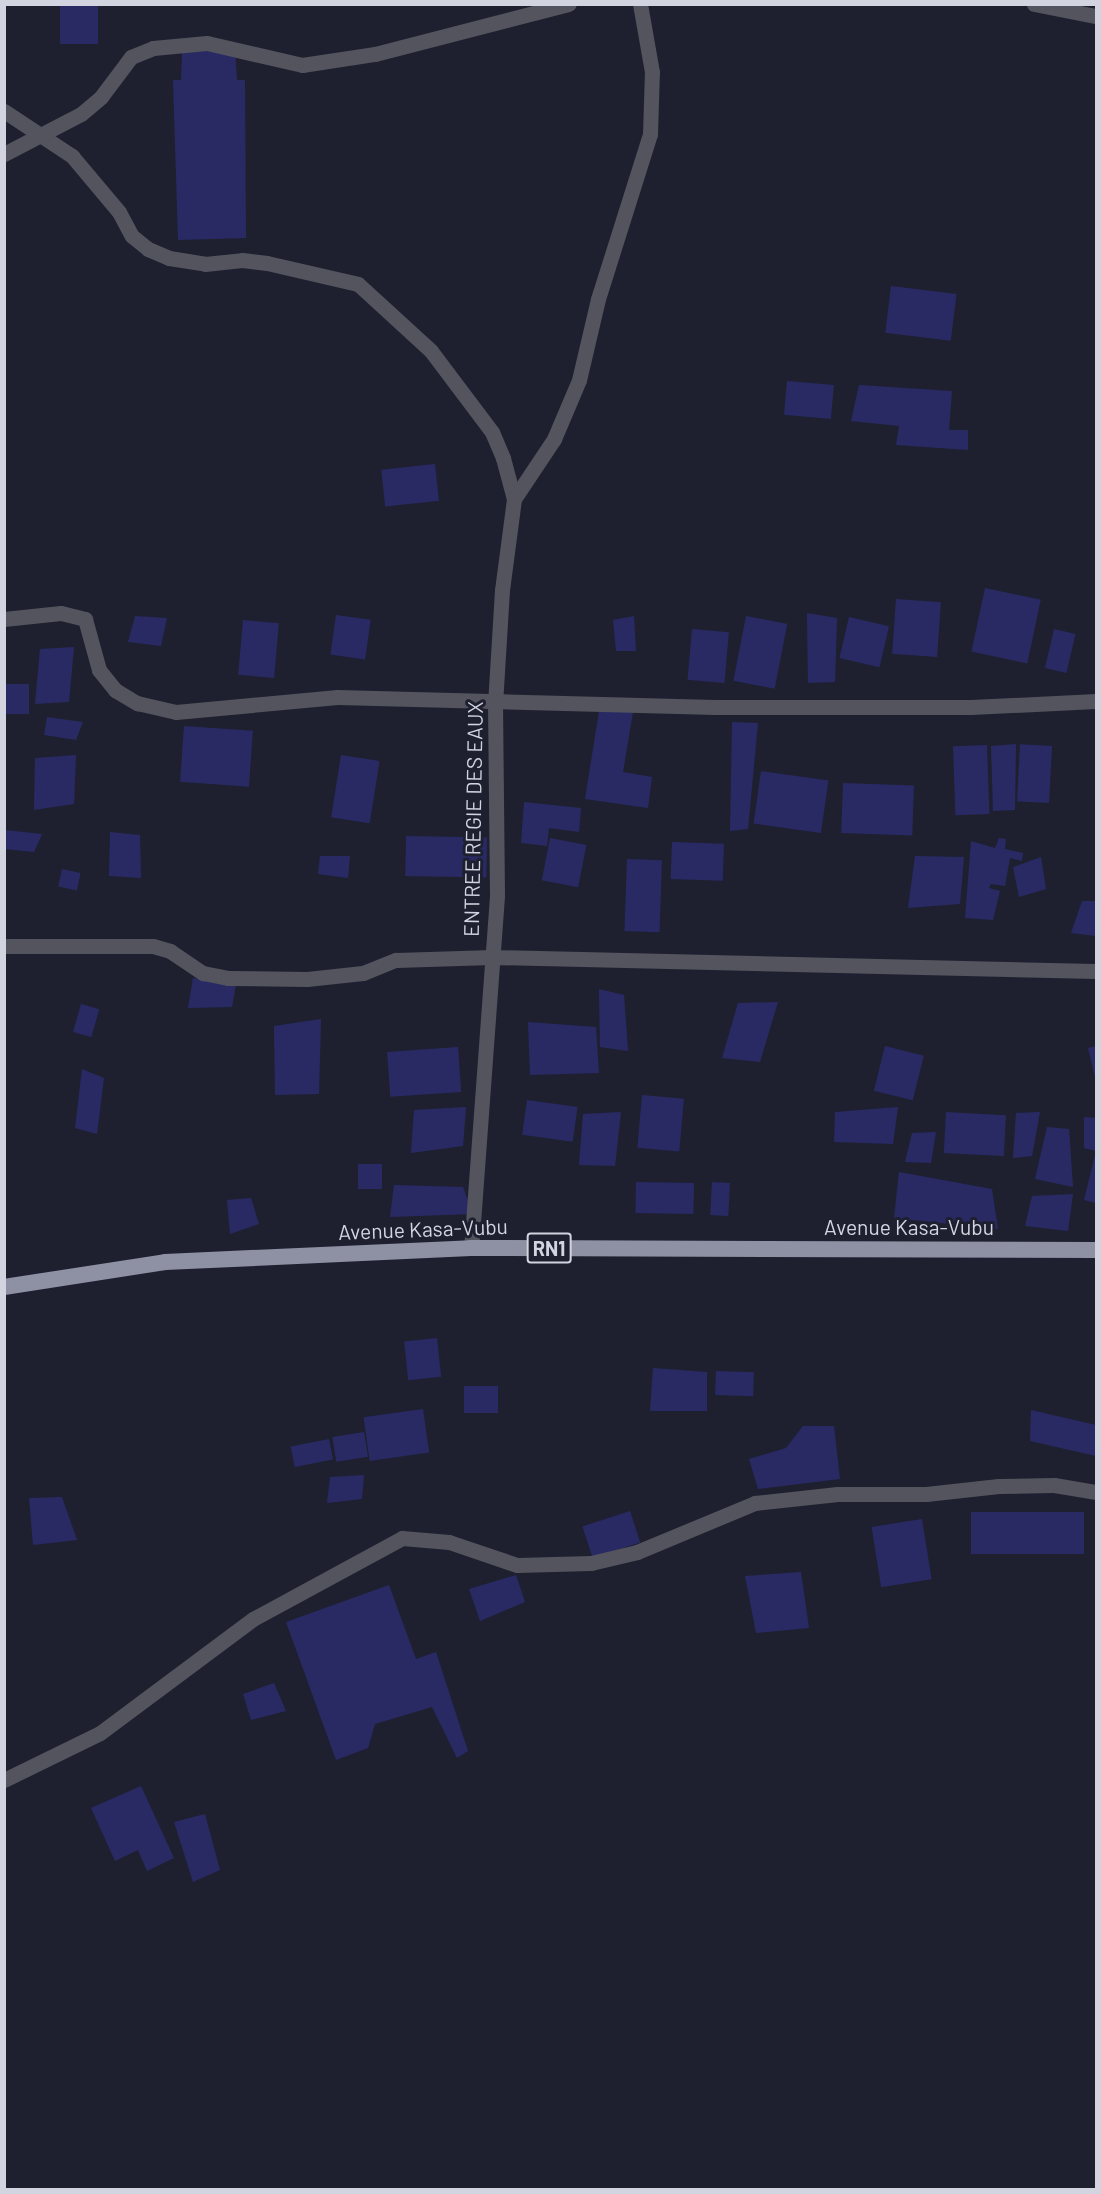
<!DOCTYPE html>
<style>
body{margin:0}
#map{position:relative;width:1101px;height:2194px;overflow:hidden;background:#1e2030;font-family:Barlow,sans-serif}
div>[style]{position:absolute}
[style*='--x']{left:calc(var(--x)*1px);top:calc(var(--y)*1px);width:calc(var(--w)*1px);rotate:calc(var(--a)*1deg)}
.building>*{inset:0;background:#292a64;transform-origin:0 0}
.minor>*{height:15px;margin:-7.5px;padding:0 7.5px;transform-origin:7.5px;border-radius:7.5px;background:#53545d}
.trunk>*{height:16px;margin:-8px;padding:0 8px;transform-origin:8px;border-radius:8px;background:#8e91a4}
span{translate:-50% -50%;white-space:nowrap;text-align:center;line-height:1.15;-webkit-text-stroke:6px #1e2030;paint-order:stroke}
.shield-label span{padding:2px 4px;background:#1e2030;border:2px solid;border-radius:4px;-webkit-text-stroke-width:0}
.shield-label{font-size:20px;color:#d2d4df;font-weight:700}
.street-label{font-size:21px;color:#d2d4df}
.frame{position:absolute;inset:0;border:6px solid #d2d4df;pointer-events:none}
</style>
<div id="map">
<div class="building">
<div style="left:60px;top:5px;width:38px;height:39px"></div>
<div style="clip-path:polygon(235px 50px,237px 80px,245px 80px,246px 238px,178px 240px,173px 80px,181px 80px,182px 52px)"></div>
<div style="left:891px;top:286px;width:66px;height:47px;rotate:7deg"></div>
<div style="left:787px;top:381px;width:47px;height:34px;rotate:5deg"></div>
<div style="clip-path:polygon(859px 385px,952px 391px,949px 430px,968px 430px,968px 450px,896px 445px,899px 426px,851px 421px)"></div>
<div style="left:435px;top:464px;width:37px;height:54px;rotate:84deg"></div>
<div style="left:985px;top:588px;width:57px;height:65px;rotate:12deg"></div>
<div style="left:896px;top:599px;width:45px;height:55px;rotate:4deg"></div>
<div style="clip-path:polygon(807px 613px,837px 618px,835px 682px,808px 683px)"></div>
<div style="left:336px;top:615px;width:35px;height:40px;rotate:8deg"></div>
<div style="clip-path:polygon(135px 616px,167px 618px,161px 646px,128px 642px)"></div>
<div style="clip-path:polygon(634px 616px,636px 651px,616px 651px,613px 620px)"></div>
<div style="left:746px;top:616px;width:42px;height:66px;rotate:11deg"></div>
<div style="left:849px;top:617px;width:41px;height:42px;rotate:13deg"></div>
<div style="left:243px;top:620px;width:36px;height:55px;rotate:5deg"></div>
<div style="left:692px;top:629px;width:37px;height:51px;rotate:5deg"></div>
<div style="left:1054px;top:629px;width:22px;height:40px;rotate:13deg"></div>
<div style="clip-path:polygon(74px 647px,69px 702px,35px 704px,40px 649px)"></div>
<div style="left:4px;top:684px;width:25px;height:30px"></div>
<div style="clip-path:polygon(599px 711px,633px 712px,623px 772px,652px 777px,648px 808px,585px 799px)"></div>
<div style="clip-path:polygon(47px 717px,83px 722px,76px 740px,44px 735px)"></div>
<div style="clip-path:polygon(732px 722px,758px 723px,748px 829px,730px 831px)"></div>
<div style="left:184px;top:726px;width:69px;height:56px;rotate:4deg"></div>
<div style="clip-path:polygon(1016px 744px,1015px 810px,993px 811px,991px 746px)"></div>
<div style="left:987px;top:745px;width:69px;height:34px;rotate:88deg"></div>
<div style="left:1052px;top:746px;width:57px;height:32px;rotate:93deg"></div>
<div style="clip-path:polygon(76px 755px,74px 804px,34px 810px,35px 758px)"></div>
<div style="left:341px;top:755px;width:39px;height:63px;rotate:9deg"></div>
<div style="left:761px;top:771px;width:68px;height:53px;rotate:8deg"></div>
<div style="left:843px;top:783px;width:71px;height:50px;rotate:2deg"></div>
<div style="clip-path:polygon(524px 802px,581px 808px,579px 832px,549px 828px,547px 846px,521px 843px)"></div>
<div style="clip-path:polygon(5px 830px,42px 834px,34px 852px,4px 849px)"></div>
<div style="clip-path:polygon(110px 832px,140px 835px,141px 878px,109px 876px)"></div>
<div style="left:406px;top:836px;width:81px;height:40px;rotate:1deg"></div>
<div style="left:550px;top:838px;width:37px;height:43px;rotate:11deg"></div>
<div style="clip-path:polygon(999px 838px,1006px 839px,1005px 849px,1023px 853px,1022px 861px,1010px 858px,1005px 886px,991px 884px,989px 888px,1000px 891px,993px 920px,965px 918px,971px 841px,995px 848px)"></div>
<div style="left:672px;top:842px;width:52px;height:37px;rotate:2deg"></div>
<div style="clip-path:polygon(320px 856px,350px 856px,348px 878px,318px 874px)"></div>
<div style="clip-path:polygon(915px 856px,964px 857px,960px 904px,908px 908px)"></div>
<div style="clip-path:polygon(1041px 857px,1046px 889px,1019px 897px,1013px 867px)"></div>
<div style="left:627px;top:859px;width:35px;height:72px;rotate:2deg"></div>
<div style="left:62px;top:869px;width:19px;height:18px;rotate:12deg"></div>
<div style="clip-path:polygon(1082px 901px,1096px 901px,1096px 936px,1071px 933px)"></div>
<div style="clip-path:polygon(193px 978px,236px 984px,232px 1007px,188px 1008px)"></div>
<div style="clip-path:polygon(599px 989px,624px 995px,628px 1051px,600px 1047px)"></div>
<div style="clip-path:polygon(778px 1002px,760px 1062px,722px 1058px,738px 1003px)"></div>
<div style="left:81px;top:1004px;width:19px;height:29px;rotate:16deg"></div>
<div style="clip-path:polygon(321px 1019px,319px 1094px,275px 1095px,274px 1026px)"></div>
<div style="clip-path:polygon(528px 1022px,596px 1027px,599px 1073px,530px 1075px)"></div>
<div style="left:885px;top:1046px;width:40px;height:46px;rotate:14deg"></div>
<div style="clip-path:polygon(1096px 1046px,1096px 1081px,1088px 1048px)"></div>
<div style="left:458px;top:1047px;width:45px;height:71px;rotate:86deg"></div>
<div style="clip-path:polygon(82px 1069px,104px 1078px,97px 1134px,75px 1128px)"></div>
<div style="left:642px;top:1095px;width:42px;height:53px;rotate:5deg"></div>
<div style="left:527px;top:1100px;width:51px;height:35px;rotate:8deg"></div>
<div style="clip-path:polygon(466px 1107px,463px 1146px,411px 1153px,414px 1110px)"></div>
<div style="clip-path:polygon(898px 1107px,893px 1144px,834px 1142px,835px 1112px)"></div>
<div style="clip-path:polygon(621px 1112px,615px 1166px,579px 1165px,583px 1114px)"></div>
<div style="left:946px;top:1112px;width:60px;height:41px;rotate:3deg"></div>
<div style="clip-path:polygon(1040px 1112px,1032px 1156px,1013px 1158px,1016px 1113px)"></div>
<div style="clip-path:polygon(1084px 1117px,1096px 1118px,1096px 1203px,1084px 1200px,1096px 1151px,1084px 1148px)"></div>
<div style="clip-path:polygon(1047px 1127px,1069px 1129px,1073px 1187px,1035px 1179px)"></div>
<div style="clip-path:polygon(936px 1132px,931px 1163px,905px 1162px,912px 1133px)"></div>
<div style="left:358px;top:1164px;width:24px;height:25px"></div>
<div style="clip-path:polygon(899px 1172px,992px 1189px,998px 1229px,894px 1218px)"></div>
<div style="left:636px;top:1182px;width:58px;height:31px;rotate:1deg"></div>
<div style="left:712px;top:1182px;width:18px;height:33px;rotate:3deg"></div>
<div style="clip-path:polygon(394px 1185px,463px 1187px,473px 1214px,390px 1217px)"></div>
<div style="clip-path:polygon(1073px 1194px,1068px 1231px,1025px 1226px,1032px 1196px)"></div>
<div style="clip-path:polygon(251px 1198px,259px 1224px,230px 1234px,227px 1200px)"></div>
<div style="left:437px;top:1338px;width:39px;height:33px;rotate:84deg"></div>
<div style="clip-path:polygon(653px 1368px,707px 1372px,707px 1411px,650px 1411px)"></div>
<div style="left:716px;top:1371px;width:38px;height:24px;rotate:2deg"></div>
<div style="left:464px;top:1386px;width:34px;height:27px"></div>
<div style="left:423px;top:1409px;width:44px;height:60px;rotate:82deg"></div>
<div style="clip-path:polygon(1031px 1410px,1096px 1425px,1096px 1456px,1030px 1441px)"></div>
<div style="clip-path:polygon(803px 1426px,834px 1426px,840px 1479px,758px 1489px,749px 1459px,786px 1448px)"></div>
<div style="left:364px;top:1432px;width:25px;height:32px;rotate:81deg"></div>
<div style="left:329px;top:1439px;width:21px;height:39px;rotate:79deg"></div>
<div style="clip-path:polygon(364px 1475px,362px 1499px,327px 1503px,330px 1477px)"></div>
<div style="clip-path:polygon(62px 1497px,77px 1540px,33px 1545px,29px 1498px)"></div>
<div style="left:630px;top:1511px;width:33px;height:50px;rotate:72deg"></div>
<div style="left:1084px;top:1512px;width:42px;height:113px;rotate:90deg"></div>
<div style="left:922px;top:1519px;width:61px;height:51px;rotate:81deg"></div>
<div style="clip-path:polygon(801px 1572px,809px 1628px,756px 1633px,745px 1576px)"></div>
<div style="clip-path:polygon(516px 1575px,525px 1602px,480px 1621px,469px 1589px)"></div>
<div style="clip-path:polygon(389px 1585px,416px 1659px,436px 1652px,468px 1751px,457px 1758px,432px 1707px,375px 1724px,368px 1748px,336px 1760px,286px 1622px)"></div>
<div style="clip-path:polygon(274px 1683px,286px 1711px,251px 1720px,243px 1694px)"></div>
<div style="clip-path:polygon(141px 1786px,174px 1858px,147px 1871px,138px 1850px,115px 1861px,91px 1808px)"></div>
<div style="clip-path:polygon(205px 1814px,220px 1870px,193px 1882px,174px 1822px)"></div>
</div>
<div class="minor">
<div style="--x:1034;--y:4;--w:63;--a:11"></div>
<div style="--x:4;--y:111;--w:82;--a:33.5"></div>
<div style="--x:72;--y:156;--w:73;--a:50"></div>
<div style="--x:119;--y:212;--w:27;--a:62"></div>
<div style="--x:132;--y:236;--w:21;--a:39"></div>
<div style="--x:148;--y:249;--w:23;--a:23"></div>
<div style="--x:169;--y:258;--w:36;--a:9"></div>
<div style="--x:205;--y:264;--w:37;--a:-6"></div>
<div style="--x:242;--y:260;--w:25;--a:7"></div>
<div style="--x:267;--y:263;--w:93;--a:13"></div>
<div style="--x:358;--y:284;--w:99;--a:42.5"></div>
<div style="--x:431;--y:351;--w:101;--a:53"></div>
<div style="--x:492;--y:432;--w:28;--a:67"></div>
<div style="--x:503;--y:458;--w:42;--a:75"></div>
<div style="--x:514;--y:499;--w:92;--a:97.5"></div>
<div style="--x:502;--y:590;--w:113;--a:93.5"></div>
<div style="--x:495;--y:703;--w:193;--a:89.4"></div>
<div style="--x:497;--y:896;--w:353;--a:94.2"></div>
<div style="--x:4;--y:154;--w:87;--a:-27.5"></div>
<div style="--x:81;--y:114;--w:26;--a:-40"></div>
<div style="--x:101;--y:97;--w:50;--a:-53.1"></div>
<div style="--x:131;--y:57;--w:24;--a:-22"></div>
<div style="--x:153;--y:48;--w:54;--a:-5.3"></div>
<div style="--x:207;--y:43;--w:98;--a:13"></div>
<div style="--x:302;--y:65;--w:74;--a:-8.6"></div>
<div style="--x:375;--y:54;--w:200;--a:-14.5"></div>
<div style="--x:514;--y:499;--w:72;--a:-56.3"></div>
<div style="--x:554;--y:439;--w:64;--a:-67"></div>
<div style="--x:579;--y:380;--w:83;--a:-76.8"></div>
<div style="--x:598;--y:299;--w:173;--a:-72.5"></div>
<div style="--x:650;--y:134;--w:62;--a:-88.2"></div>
<div style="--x:652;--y:72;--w:69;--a:-100"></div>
<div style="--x:4;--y:619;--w:57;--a:-6"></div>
<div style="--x:61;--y:613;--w:25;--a:14"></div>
<div style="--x:85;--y:619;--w:53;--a:74.6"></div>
<div style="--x:99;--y:670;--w:26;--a:51"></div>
<div style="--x:115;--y:690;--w:26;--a:31"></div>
<div style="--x:137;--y:703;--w:40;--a:13"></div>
<div style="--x:176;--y:712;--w:162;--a:-5.3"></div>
<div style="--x:337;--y:697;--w:378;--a:1.5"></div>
<div style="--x:715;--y:707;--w:256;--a:0"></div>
<div style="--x:971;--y:707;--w:125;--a:-2.7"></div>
<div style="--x:4;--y:946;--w:149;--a:0"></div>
<div style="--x:153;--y:946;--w:18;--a:16"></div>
<div style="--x:170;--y:951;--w:40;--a:34"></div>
<div style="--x:203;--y:973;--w:25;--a:11"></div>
<div style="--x:228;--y:978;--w:79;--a:0.7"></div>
<div style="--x:307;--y:979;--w:56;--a:-6.1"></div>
<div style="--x:363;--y:973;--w:35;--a:-22"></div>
<div style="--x:396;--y:960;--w:96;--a:-1.8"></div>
<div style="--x:492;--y:957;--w:604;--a:1.33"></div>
<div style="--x:4;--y:1780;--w:107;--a:-26.1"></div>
<div style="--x:100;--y:1733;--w:191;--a:-36.7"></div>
<div style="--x:253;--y:1619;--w:170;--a:-28.5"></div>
<div style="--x:402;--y:1538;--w:47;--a:4.9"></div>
<div style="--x:449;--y:1542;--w:72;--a:18.7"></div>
<div style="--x:517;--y:1565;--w:74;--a:-1.5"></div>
<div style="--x:591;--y:1563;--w:47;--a:-13.4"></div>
<div style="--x:637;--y:1552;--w:128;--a:-22.6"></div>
<div style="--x:755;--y:1503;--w:83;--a:-6.2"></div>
<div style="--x:838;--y:1494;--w:88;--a:0"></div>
<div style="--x:926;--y:1494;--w:73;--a:-6.3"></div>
<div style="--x:999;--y:1486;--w:55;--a:-1"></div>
<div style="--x:1054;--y:1485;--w:43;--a:9.5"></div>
</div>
<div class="trunk">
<div style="--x:4;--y:1287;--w:163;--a:-8.8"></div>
<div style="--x:165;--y:1262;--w:306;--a:-2.6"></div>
<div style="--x:471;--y:1248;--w:625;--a:0.18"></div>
</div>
<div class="shield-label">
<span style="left:549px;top:1248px">RN1</span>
</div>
<div class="street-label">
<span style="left:473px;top:819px;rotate:-89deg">ENTREE REGIE DES EAUX</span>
<span style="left:909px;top:1227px">Avenue Kasa-Vubu</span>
<span style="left:423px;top:1229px;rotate:-2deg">Avenue Kasa-Vubu</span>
</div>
<div class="frame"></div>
</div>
